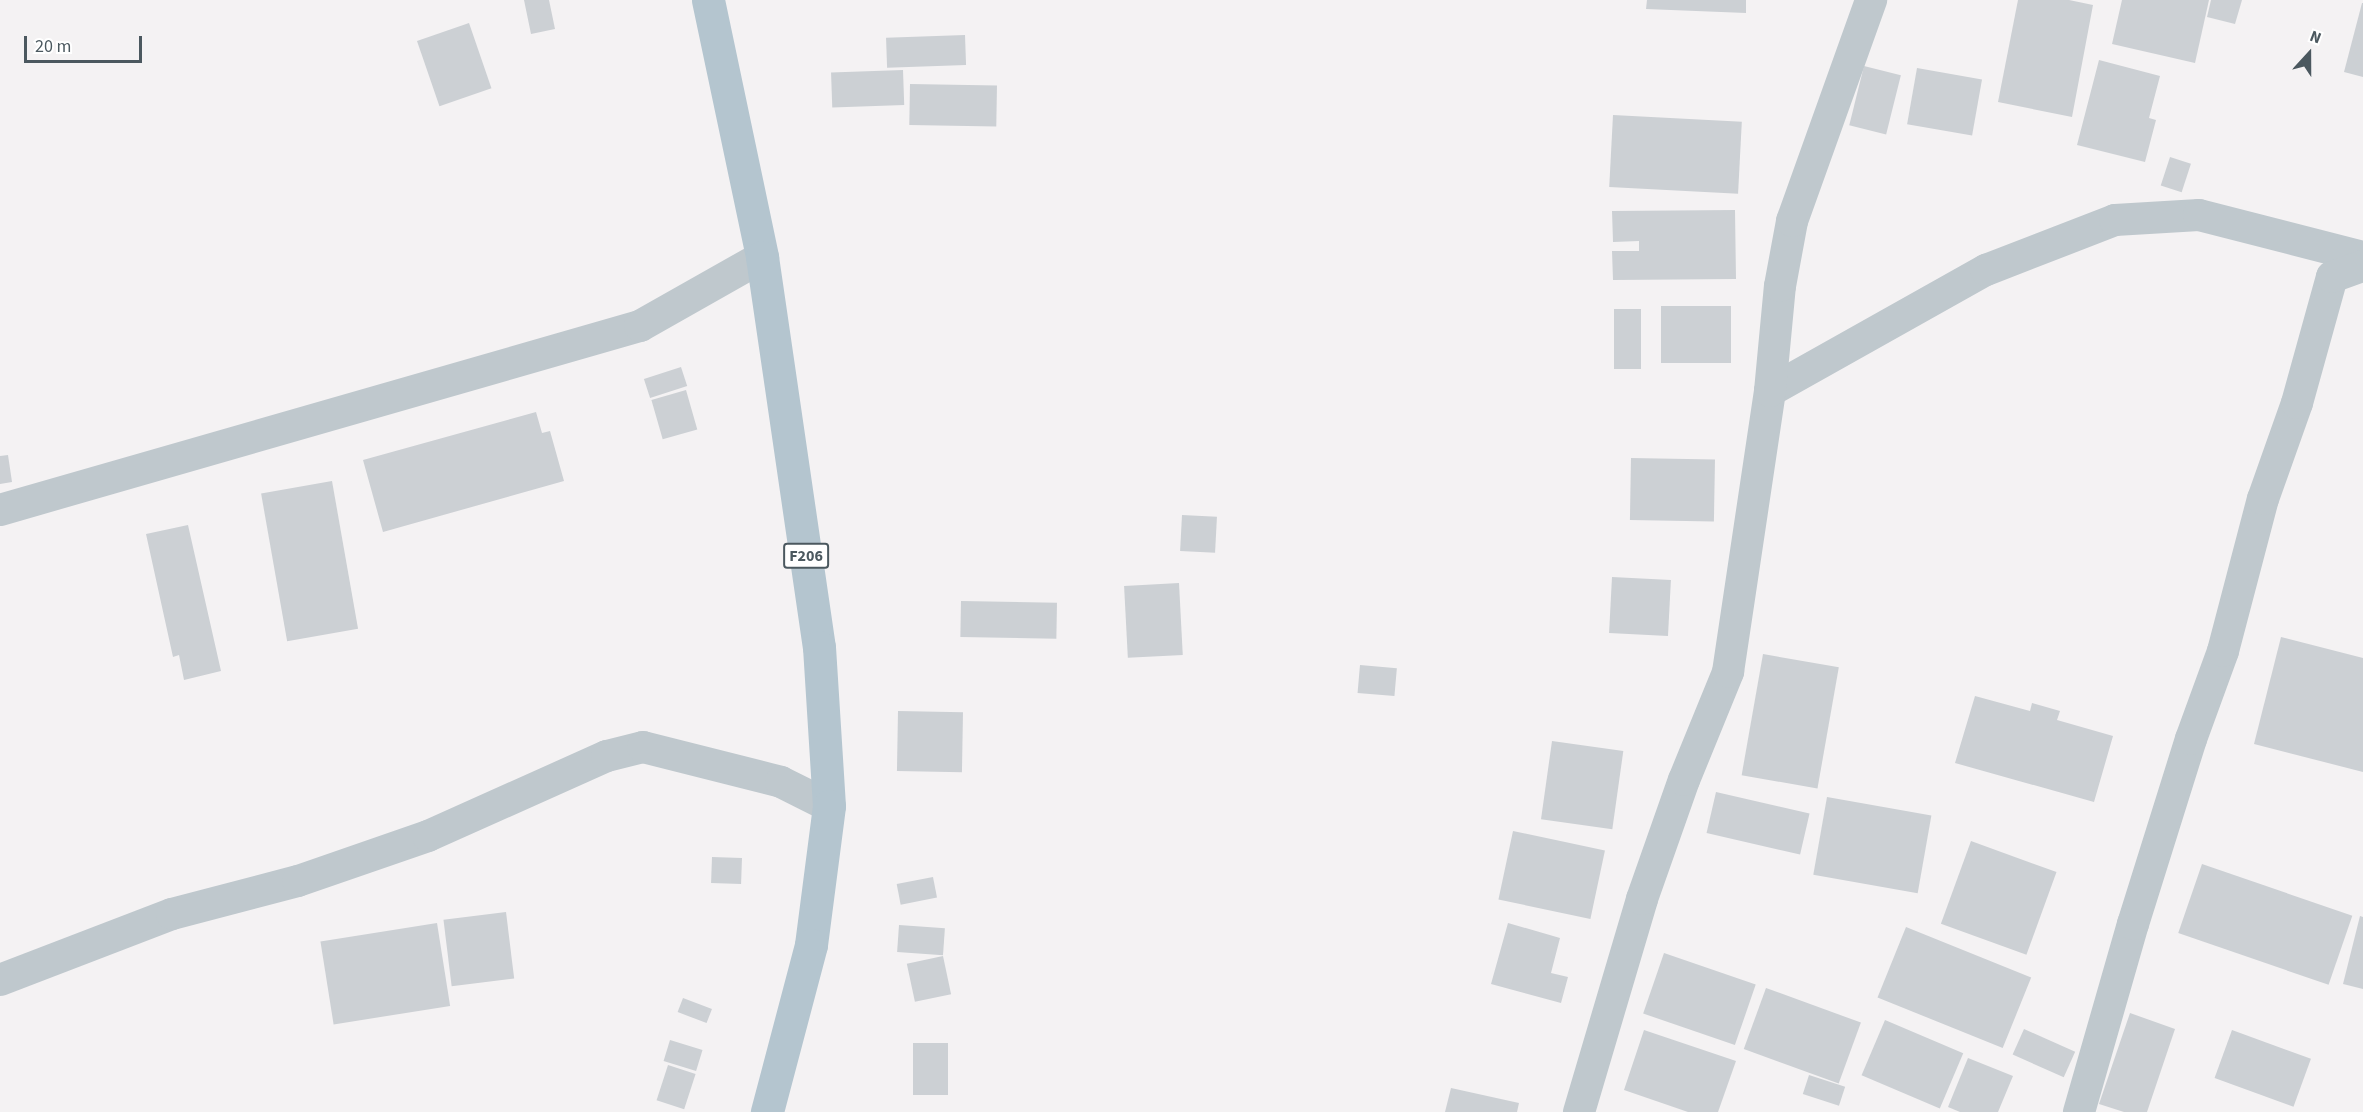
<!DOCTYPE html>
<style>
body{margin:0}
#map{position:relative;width:2363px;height:1112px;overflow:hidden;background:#f4f2f3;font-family:"Source Sans 3",sans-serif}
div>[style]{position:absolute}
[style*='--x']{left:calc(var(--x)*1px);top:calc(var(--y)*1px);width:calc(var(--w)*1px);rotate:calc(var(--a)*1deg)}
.building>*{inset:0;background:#ccd0d4;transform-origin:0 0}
.street>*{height:32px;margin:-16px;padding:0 16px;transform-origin:16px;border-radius:16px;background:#bfc8cd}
.primary>*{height:33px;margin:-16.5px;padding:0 16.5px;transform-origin:16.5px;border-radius:16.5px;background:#b4c5cf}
span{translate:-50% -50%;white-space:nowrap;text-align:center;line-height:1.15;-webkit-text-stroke:6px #fff;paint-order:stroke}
.shield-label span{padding:2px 4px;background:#fff;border:2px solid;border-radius:4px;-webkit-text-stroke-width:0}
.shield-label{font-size:16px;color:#4b585f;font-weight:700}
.north{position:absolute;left:2279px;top:24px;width:60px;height:60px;-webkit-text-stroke:4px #fff;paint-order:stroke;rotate:21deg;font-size:16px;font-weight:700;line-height:24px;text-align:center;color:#4b585f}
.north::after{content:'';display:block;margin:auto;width:21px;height:27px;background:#4b585f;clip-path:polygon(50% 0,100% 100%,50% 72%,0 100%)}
.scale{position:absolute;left:24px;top:36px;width:118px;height:27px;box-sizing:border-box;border:3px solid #4b585f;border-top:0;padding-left:8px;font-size:18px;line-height:21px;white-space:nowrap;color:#4b585f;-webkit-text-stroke:4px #fff;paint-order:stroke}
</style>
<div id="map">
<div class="building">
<div style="clip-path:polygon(524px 0,549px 0,555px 29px,531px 34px)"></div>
<div style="clip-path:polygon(1647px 0,1746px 0,1746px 13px,1646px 9px)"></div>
<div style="clip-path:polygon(2018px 0,2069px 0,2093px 5px,2072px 117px,1998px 102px)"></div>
<div style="clip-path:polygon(2122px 0,2209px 0,2195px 63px,2112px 44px)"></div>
<div style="clip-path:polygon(2211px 0,2242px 0,2235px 24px,2207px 17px)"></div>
<div style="clip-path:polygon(2362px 3px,2363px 3px,2363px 77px,2344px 72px)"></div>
<div style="left:469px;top:23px;width:69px;height:55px;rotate:71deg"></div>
<div style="left:965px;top:35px;width:30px;height:79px;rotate:88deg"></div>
<div style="clip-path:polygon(2099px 60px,2160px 76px,2149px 118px,2156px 120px,2145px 162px,2077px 145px)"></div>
<div style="left:1864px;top:66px;width:38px;height:61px;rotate:14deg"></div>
<div style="left:1917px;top:68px;width:66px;height:57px;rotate:10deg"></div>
<div style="left:903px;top:70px;width:35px;height:72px;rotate:88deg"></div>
<div style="left:910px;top:84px;width:87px;height:41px;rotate:1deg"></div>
<div style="left:1613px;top:115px;width:129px;height:72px;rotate:3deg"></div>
<div style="left:2170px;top:157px;width:22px;height:30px;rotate:18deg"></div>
<div style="clip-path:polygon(1735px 210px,1736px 279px,1613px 280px,1612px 251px,1639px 251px,1639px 241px,1613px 242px,1612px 211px)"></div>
<div style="left:1661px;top:306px;width:70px;height:57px"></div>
<div style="left:1614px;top:309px;width:27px;height:60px"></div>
<div style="left:681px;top:367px;width:20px;height:39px;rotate:72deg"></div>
<div style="left:686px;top:390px;width:41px;height:36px;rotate:74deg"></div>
<div style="clip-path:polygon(536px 412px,542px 433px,550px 431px,564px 481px,383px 532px,363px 460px)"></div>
<div style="clip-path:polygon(8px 455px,12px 482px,0 484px,0 456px)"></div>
<div style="left:1631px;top:458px;width:84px;height:62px;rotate:1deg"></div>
<div style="left:332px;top:481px;width:150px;height:72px;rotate:80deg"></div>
<div style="left:1182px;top:515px;width:35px;height:36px;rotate:3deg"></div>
<div style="clip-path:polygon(188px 525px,221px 671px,184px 680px,179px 655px,173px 657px,146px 534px)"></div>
<div style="left:1612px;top:577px;width:59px;height:56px;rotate:3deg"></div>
<div style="left:1179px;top:583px;width:72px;height:55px;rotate:87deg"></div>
<div style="left:961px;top:601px;width:96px;height:36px;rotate:1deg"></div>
<div style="clip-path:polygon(2281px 637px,2363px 658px,2363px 772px,2254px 744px)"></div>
<div style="left:1763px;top:654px;width:77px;height:123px;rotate:10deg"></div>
<div style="left:1360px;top:665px;width:37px;height:28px;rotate:5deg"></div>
<div style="clip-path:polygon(1975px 696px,2030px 711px,2032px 703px,2060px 711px,2057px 720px,2113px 736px,2094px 802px,1955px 763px)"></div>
<div style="left:898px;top:711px;width:65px;height:60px;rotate:1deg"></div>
<div style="left:1552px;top:741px;width:72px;height:79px;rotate:8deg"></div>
<div style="left:1716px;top:792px;width:96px;height:42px;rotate:13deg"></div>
<div style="left:1827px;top:797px;width:106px;height:79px;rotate:10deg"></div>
<div style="left:1513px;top:831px;width:94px;height:70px;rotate:12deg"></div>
<div style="left:1971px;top:841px;width:91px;height:88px;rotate:20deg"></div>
<div style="left:712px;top:857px;width:30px;height:26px;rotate:2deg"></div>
<div style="left:2202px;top:864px;width:159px;height:73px;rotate:19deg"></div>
<div style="left:933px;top:877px;width:21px;height:37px;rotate:79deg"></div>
<div style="left:506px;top:912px;width:67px;height:63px;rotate:83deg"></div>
<div style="clip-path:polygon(2360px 916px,2363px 917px,2363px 989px,2343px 984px)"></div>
<div style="left:437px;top:923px;width:84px;height:118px;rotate:81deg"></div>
<div style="clip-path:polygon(1508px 923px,1560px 938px,1551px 973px,1568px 977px,1561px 1003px,1491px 984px)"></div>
<div style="left:899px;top:925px;width:46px;height:27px;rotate:4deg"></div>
<div style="left:1906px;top:927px;width:135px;height:76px;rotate:22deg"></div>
<div style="left:1664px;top:953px;width:97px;height:64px;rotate:19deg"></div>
<div style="left:943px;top:956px;width:39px;height:37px;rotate:78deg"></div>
<div style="left:1766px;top:988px;width:101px;height:65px;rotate:20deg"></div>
<div style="left:683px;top:998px;width:31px;height:15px;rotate:21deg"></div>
<div style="clip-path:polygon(2130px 1013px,2175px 1029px,2147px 1112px,2124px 1112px,2099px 1104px)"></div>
<div style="left:1885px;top:1020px;width:85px;height:60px;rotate:23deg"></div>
<div style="left:2024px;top:1029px;width:56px;height:28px;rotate:24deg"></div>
<div style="clip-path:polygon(1644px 1030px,1736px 1061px,1718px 1112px,1688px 1112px,1624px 1090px)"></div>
<div style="left:2232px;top:1030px;width:84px;height:51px;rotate:20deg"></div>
<div style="left:670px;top:1040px;width:34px;height:22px;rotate:17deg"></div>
<div style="left:913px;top:1043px;width:35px;height:52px"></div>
<div style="clip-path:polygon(1968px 1058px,2013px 1076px,1998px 1112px,1960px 1112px,1948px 1107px)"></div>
<div style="left:668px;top:1065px;width:29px;height:37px;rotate:18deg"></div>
<div style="left:1809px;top:1075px;width:38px;height:20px;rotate:18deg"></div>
<div style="clip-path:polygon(1451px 1088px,1519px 1103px,1517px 1112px,1445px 1112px)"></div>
</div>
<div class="street">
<div style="--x:1770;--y:391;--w:248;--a:-29.3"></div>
<div style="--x:1986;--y:270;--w:138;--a:-21.2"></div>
<div style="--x:2115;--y:220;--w:84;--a:-3.4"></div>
<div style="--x:2199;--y:215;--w:169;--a:14.4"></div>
<div style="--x:0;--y:510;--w:666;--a:-16.04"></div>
<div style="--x:640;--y:326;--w:140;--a:-29.5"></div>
<div style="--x:0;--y:980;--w:184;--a:-21"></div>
<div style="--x:172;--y:914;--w:130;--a:-14.7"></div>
<div style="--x:298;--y:881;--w:138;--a:-19.1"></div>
<div style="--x:428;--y:836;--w:196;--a:-24.1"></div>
<div style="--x:607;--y:756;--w:37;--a:-14"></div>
<div style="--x:643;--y:747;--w:142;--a:14.2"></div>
<div style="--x:781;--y:782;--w:54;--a:26.6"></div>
<div style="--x:1579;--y:1112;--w:222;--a:-73.5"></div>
<div style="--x:1642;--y:899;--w:126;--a:-70.6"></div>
<div style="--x:1684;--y:780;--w:117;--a:-67.8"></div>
<div style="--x:1728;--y:672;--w:284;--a:-81.5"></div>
<div style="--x:1770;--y:391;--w:105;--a:-84.6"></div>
<div style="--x:1780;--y:286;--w:66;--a:-79.5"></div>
<div style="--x:1792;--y:221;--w:235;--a:-70.3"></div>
<div style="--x:2079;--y:1112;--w:196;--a:-74"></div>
<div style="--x:2133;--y:924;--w:194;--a:-72.6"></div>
<div style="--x:2191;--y:739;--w:94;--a:-70"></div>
<div style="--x:2223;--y:651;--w:157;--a:-75.3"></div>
<div style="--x:2263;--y:499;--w:102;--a:-70.5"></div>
<div style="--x:2297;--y:403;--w:131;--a:-74.5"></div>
<div style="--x:2332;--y:277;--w:33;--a:-20"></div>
</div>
<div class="primary">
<div style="--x:708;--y:0;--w:263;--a:78.1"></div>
<div style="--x:762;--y:257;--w:394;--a:81.7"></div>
<div style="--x:819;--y:647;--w:159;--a:86.4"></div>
<div style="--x:829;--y:806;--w:140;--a:97.4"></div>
<div style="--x:811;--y:945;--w:173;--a:104.8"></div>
</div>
<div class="shield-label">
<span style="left:806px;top:556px">F206</span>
</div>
<div class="north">N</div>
<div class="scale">20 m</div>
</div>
